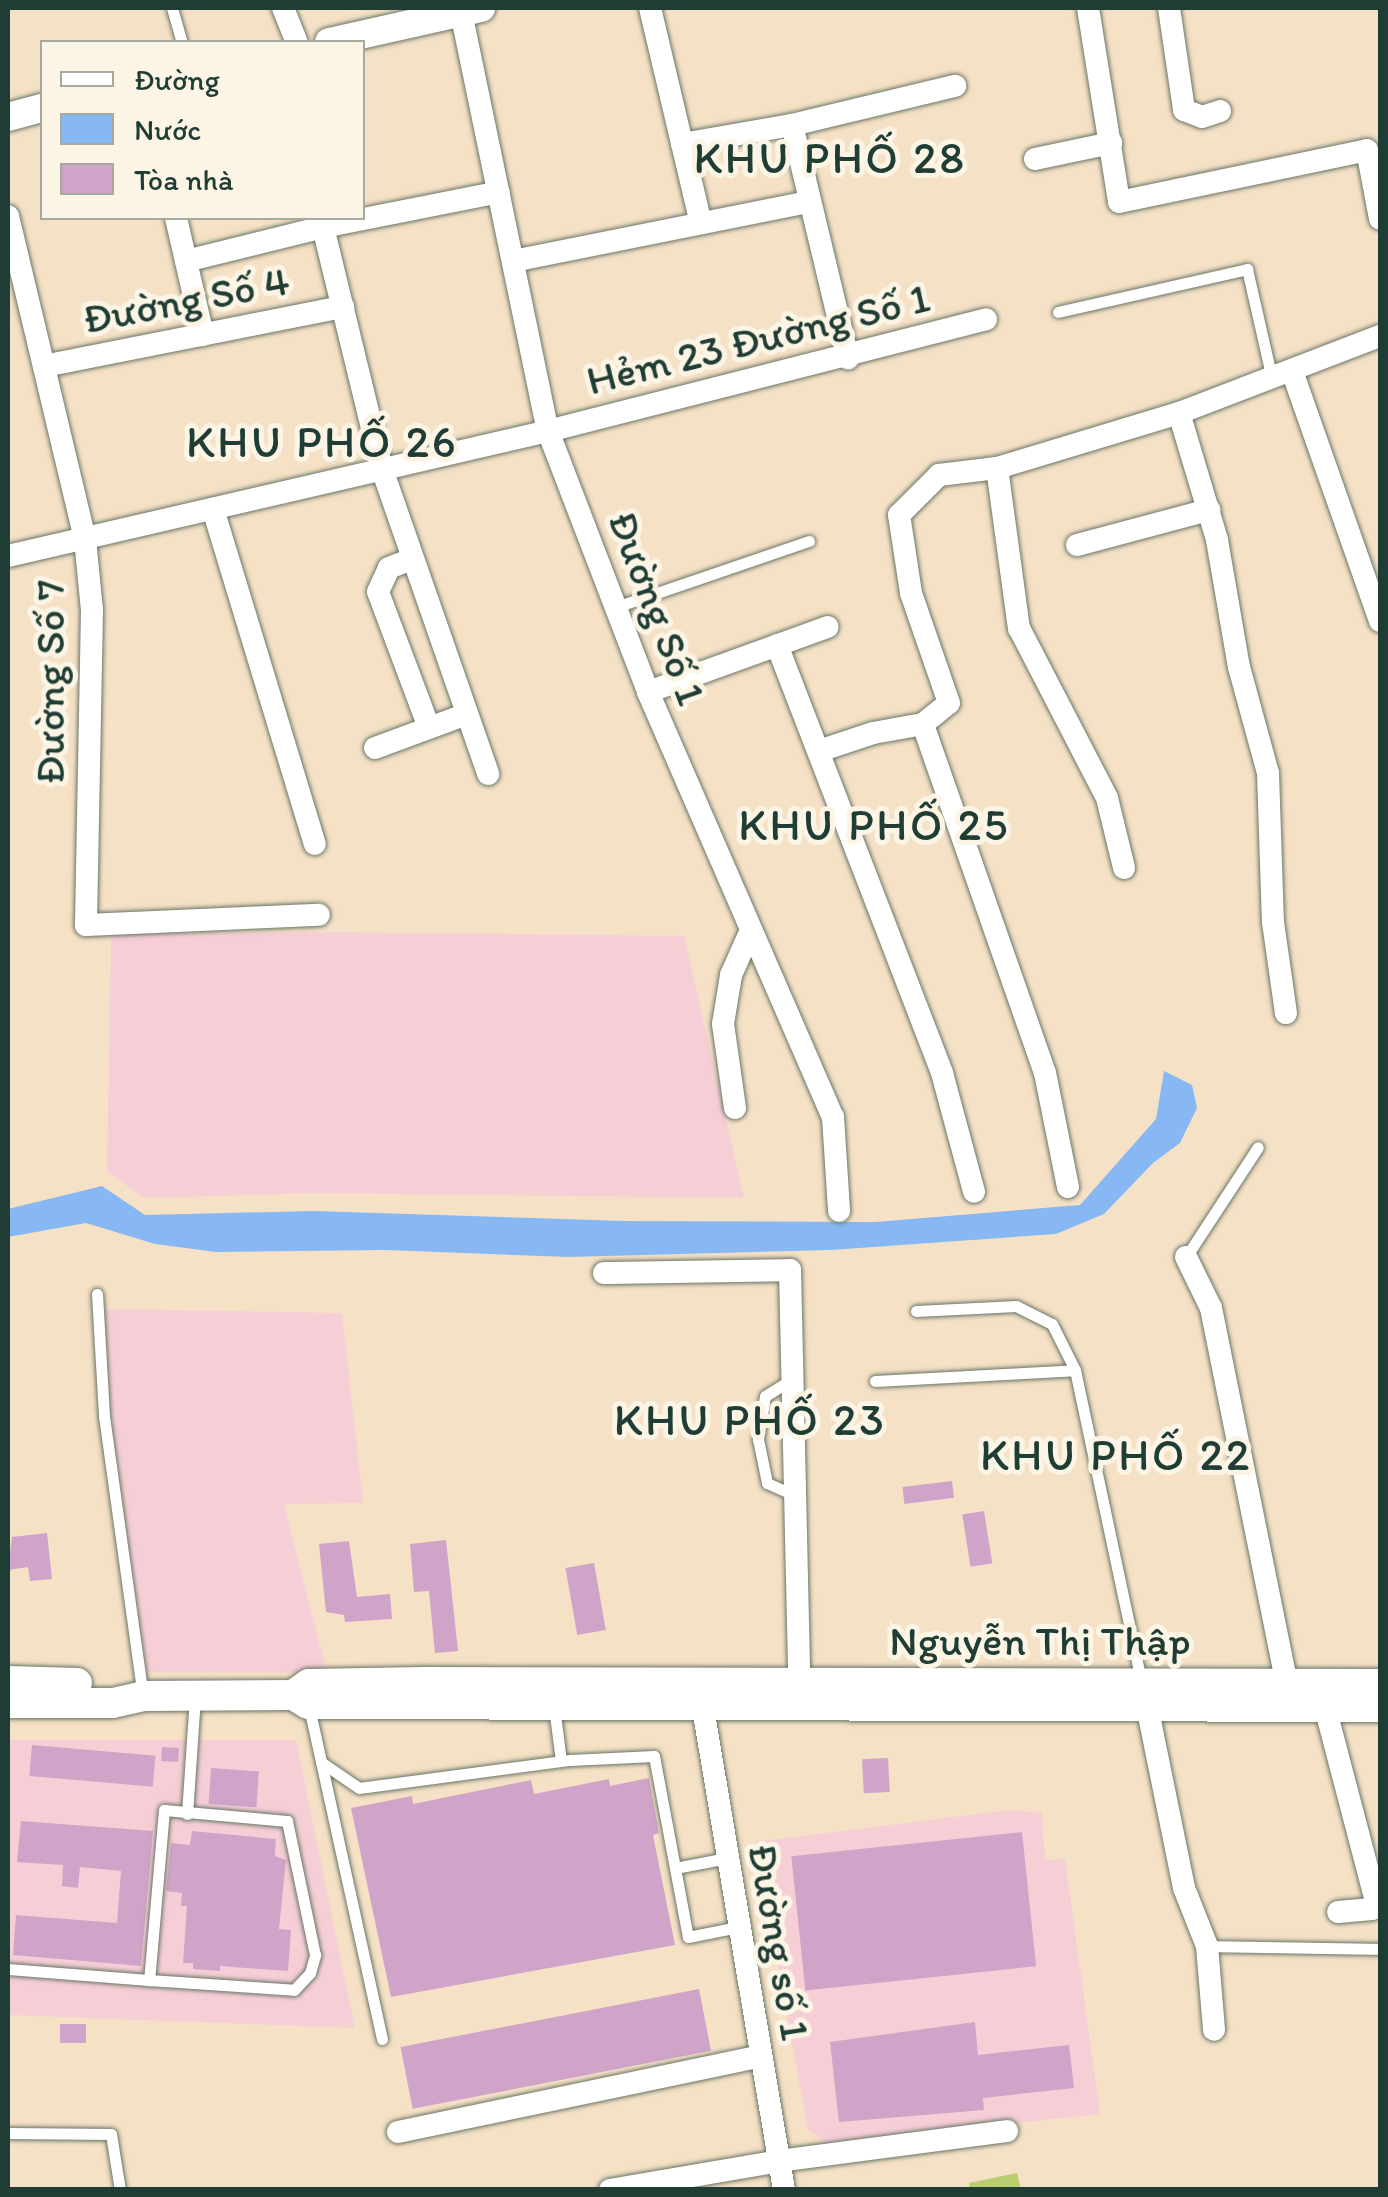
<!DOCTYPE html>
<meta charset="utf-8">
<style>
body{margin:0}
#map{position:relative;width:1388px;height:2197px;overflow:hidden;background:#f5e1c6;font-family:Itim,sans-serif}
div>[style]{position:absolute}
[style*='--x']{left:calc(var(--x)*1px);top:calc(var(--y)*1px);width:calc(var(--w)*1px);rotate:calc(var(--a)*1deg)}
.built>*{inset:0;background:#f6cfd6}
.green>*{inset:0;background:#b9cd71}
.water>*{inset:0;background:#88b8f3}
.building>*{inset:0;background:#cfa4c8;transform-origin:0 0}
.roads{filter:drop-shadow(0 0 2px #6a7667) drop-shadow(0 0 2px #6a7667)}
.service>*{height:11px;margin:-5.5px;padding:0 5.5px;transform-origin:5.5px;border-radius:5.5px;background:#fff}
.minor>*{height:22px;margin:-11px;padding:0 11px;transform-origin:11px;border-radius:11px;background:#fff}
.tertiary>*{height:28px;margin:-14px;padding:0 14px;transform-origin:14px;border-radius:14px;background:#fff}
.secondary>*{height:30px;margin:-15px;padding:0 15px;transform-origin:15px;border-radius:15px;background:#fff}
span{translate:-50% -50%;white-space:nowrap;text-align:center;line-height:1.15;-webkit-text-stroke:10px #fcf5e5;paint-order:stroke}
.street-label{font-size:42px;color:#1f3d34}
.neighbourhood-label{font-size:45px;color:#1f3d34;letter-spacing:2.5px}
.frame{position:absolute;inset:0;border:10px solid #1f3d34;pointer-events:none}
.legend{position:absolute;left:40px;top:40px;width:325px;height:180px;box-sizing:border-box;background:#fcf5e5;border:2px solid #a4ab9e;margin:0;padding:12px 18px;list-style:none;font-size:30px;color:#1f3d34}
.legend li{display:flex;align-items:center;gap:20px;height:50px}
.legend b{width:50px;border:2px solid #a4ab9e}
</style>
<div id="map">
<div class="built">
<div style="clip-path:polygon(314px 932px,684px 936px,744px 1198px,311px 1193px,144px 1198px,107px 1171px,111px 934px)"></div>
<div style="clip-path:polygon(104px 1309px,342px 1313px,363px 1503px,284px 1504px,327px 1673px,147px 1672px,104px 1416px)"></div>
<div style="clip-path:polygon(8px 1740px,296px 1740px,355px 2028px,8px 2015px)"></div>
<div style="clip-path:polygon(1009px 1810px,1042px 1813px,1045px 1860px,1065px 1859px,1100px 2114px,827px 2143px,808px 2130px,755px 1842px)"></div>
</div>
<div class="green">
<div style="clip-path:polygon(1017px 2173px,1021px 2189px,970px 2189px,969px 2183px)"></div>
</div>
<div class="water">
<div style="clip-path:polygon(1164px 1071px,1192px 1085px,1197px 1108px,1180px 1143px,1153px 1163px,1104px 1214px,1056px 1234px,831px 1250px,568px 1257px,385px 1250px,216px 1252px,155px 1244px,86px 1223px,8px 1237px,8px 1209px,102px 1186px,145px 1215px,313px 1211px,624px 1221px,875px 1222px,1080px 1205px,1156px 1119px)"></div>
</div>
<div class="building">
<div style="left:952px;top:1481px;width:17px;height:50px;rotate:83deg"></div>
<div style="left:984px;top:1511px;width:53px;height:22px;rotate:81deg"></div>
<div style="clip-path:polygon(47px 1533px,52px 1579px,30px 1581px,28px 1567px,8px 1570px,12px 1537px)"></div>
<div style="clip-path:polygon(446px 1540px,458px 1651px,435px 1653px,429px 1591px,414px 1592px,410px 1544px)"></div>
<div style="clip-path:polygon(349px 1541px,357px 1597px,390px 1594px,392px 1619px,345px 1622px,344px 1615px,326px 1612px,319px 1544px)"></div>
<div style="left:594px;top:1563px;width:68px;height:29px;rotate:80deg"></div>
<div style="left:32px;top:1745px;width:124px;height:31px;rotate:5deg"></div>
<div style="left:162px;top:1747px;width:17px;height:14px;rotate:3deg"></div>
<div style="left:888px;top:1758px;width:34px;height:26px;rotate:87deg"></div>
<div style="left:211px;top:1768px;width:48px;height:36px;rotate:4deg"></div>
<div style="clip-path:polygon(649px 1778px,659px 1833px,653px 1835px,675px 1945px,391px 1997px,351px 1808px,412px 1796px,413px 1804px,531px 1780px,534px 1794px,609px 1779px,610px 1786px)"></div>
<div style="clip-path:polygon(21px 1821px,153px 1831px,141px 1966px,13px 1955px,16px 1915px,117px 1923px,121px 1871px,80px 1867px,78px 1888px,62px 1886px,63px 1865px,17px 1862px)"></div>
<div style="clip-path:polygon(192px 1831px,276px 1839px,275px 1856px,286px 1860px,279px 1929px,291px 1930px,288px 1971px,220px 1966px,220px 1971px,193px 1969px,193px 1963px,183px 1963px,187px 1906px,181px 1906px,182px 1893px,166px 1891px,171px 1843px,190px 1845px)"></div>
<div style="left:1022px;top:1832px;width:135px;height:232px;rotate:84deg"></div>
<div style="left:699px;top:1989px;width:63px;height:304px;rotate:79deg"></div>
<div style="clip-path:polygon(975px 2022px,978px 2055px,1069px 2045px,1074px 2088px,983px 2098px,984px 2110px,839px 2122px,830px 2042px)"></div>
<div style="left:60px;top:2024px;width:26px;height:19px"></div>
</div>
<div class="roads">
<div class="service">
<div style="--x:172;--y:8;--w:35;--a:74"></div>
<div style="--x:1058;--y:312;--w:194;--a:-12.8"></div>
<div style="--x:1247;--y:269;--w:113;--a:77.2"></div>
<div style="--x:616;--y:607;--w:204;--a:-18.9"></div>
<div style="--x:1186;--y:1257;--w:131;--a:-56.8"></div>
<div style="--x:97;--y:1294;--w:122;--a:86.7"></div>
<div style="--x:104;--y:1416;--w:283;--a:82.1"></div>
<div style="--x:916;--y:1311;--w:100;--a:-2.9"></div>
<div style="--x:1016;--y:1306;--w:40;--a:26.6"></div>
<div style="--x:1052;--y:1324;--w:51;--a:63.4"></div>
<div style="--x:794;--y:1378;--w:34;--a:148"></div>
<div style="--x:765;--y:1396;--w:44;--a:99.2"></div>
<div style="--x:758;--y:1439;--w:45;--a:78.4"></div>
<div style="--x:767;--y:1483;--w:32;--a:24"></div>
<div style="--x:875;--y:1381;--w:200;--a:-3.1"></div>
<div style="--x:1075;--y:1370;--w:317;--a:78"></div>
<div style="--x:309;--y:1707;--w:340;--a:77.6"></div>
<div style="--x:554;--y:1707;--w:54;--a:82.6"></div>
<div style="--x:321;--y:1762;--w:46;--a:34.4"></div>
<div style="--x:359;--y:1788;--w:213;--a:-7.6"></div>
<div style="--x:570;--y:1760;--w:84;--a:-2.7"></div>
<div style="--x:654;--y:1756;--w:184;--a:79.4"></div>
<div style="--x:688;--y:1937;--w:51;--a:-11.3"></div>
<div style="--x:187;--y:1814;--w:116;--a:-86.1"></div>
<div style="--x:675;--y:1868;--w:53;--a:-10.9"></div>
<div style="--x:1207;--y:1946;--w:173;--a:1"></div>
<div style="--x:8;--y:1969;--w:141;--a:4.5"></div>
<div style="--x:149;--y:1980;--w:145;--a:3.9"></div>
<div style="--x:294;--y:1990;--w:23;--a:-47"></div>
<div style="--x:310;--y:1973;--w:19;--a:-74"></div>
<div style="--x:315;--y:1955;--w:137;--a:-101.8"></div>
<div style="--x:287;--y:1821;--w:123;--a:-174.9"></div>
<div style="--x:164;--y:1810;--w:171;--a:95"></div>
<div style="--x:8;--y:2133;--w:103;--a:0.6"></div>
<div style="--x:111;--y:2134;--w:57;--a:80.9"></div>
</div>
<div class="minor">
<div style="--x:283;--y:8;--w:37;--a:68"></div>
<div style="--x:650;--y:8;--w:221;--a:76.7"></div>
<div style="--x:1088;--y:8;--w:196;--a:80.9"></div>
<div style="--x:1119;--y:202;--w:253;--a:-11.8"></div>
<div style="--x:1367;--y:150;--w:70;--a:79.3"></div>
<div style="--x:1169;--y:8;--w:103;--a:81.6"></div>
<div style="--x:1184;--y:110;--w:19;--a:21"></div>
<div style="--x:1202;--y:117;--w:19;--a:-18"></div>
<div style="--x:461;--y:12;--w:428;--a:78.3"></div>
<div style="--x:548;--y:431;--w:280;--a:69"></div>
<div style="--x:648;--y:692;--w:464;--a:66.5"></div>
<div style="--x:833;--y:1117;--w:94;--a:86.3"></div>
<div style="--x:792;--y:125;--w:240;--a:76.5"></div>
<div style="--x:682;--y:144;--w:112;--a:-9.8"></div>
<div style="--x:792;--y:125;--w:168;--a:-13.5"></div>
<div style="--x:1035;--y:159;--w:78;--a:-11.9"></div>
<div style="--x:8;--y:216;--w:332;--a:76.6"></div>
<div style="--x:85;--y:539;--w:71;--a:84.4"></div>
<div style="--x:92;--y:610;--w:315;--a:91.1"></div>
<div style="--x:86;--y:925;--w:233;--a:-2.5"></div>
<div style="--x:176;--y:218;--w:120;--a:77"></div>
<div style="--x:323;--y:227;--w:249;--a:76.3"></div>
<div style="--x:382;--y:469;--w:323;--a:70.8"></div>
<div style="--x:186;--y:261;--w:141;--a:-13.9"></div>
<div style="--x:323;--y:227;--w:179;--a:-11.2"></div>
<div style="--x:513;--y:261;--w:301;--a:-11.3"></div>
<div style="--x:44;--y:366;--w:305;--a:-11.2"></div>
<div style="--x:1292;--y:371;--w:265;--a:70.6"></div>
<div style="--x:1179;--y:413;--w:133;--a:73.3"></div>
<div style="--x:1217;--y:540;--w:129;--a:80.2"></div>
<div style="--x:1239;--y:667;--w:110;--a:74.7"></div>
<div style="--x:1268;--y:773;--w:149;--a:88.1"></div>
<div style="--x:1273;--y:922;--w:92;--a:81.9"></div>
<div style="--x:997;--y:468;--w:162;--a:82.2"></div>
<div style="--x:1019;--y:628;--w:191;--a:62.6"></div>
<div style="--x:1107;--y:798;--w:72;--a:76.3"></div>
<div style="--x:213;--y:509;--w:350;--a:73.1"></div>
<div style="--x:1077;--y:545;--w:137;--a:-14.9"></div>
<div style="--x:8;--y:556;--w:554;--a:-13.03"></div>
<div style="--x:548;--y:431;--w:452;--a:-14.3"></div>
<div style="--x:412;--y:559;--w:25;--a:159"></div>
<div style="--x:389;--y:568;--w:26;--a:115"></div>
<div style="--x:378;--y:592;--w:145;--a:69.4"></div>
<div style="--x:777;--y:645;--w:459;--a:68.9"></div>
<div style="--x:942;--y:1073;--w:123;--a:74.9"></div>
<div style="--x:648;--y:692;--w:191;--a:-19.9"></div>
<div style="--x:375;--y:748;--w:98;--a:-20.3"></div>
<div style="--x:819;--y:751;--w:57;--a:-18.4"></div>
<div style="--x:873;--y:733;--w:51;--a:-10.2"></div>
<div style="--x:735;--y:1108;--w:85;--a:-98.1"></div>
<div style="--x:723;--y:1024;--w:50;--a:-80.7"></div>
<div style="--x:731;--y:975;--w:49;--a:-66"></div>
<div style="--x:1068;--y:1187;--w:116;--a:-101.4"></div>
<div style="--x:1045;--y:1073;--w:370;--a:-109.3"></div>
<div style="--x:923;--y:724;--w:33;--a:-39"></div>
<div style="--x:949;--y:703;--w:116;--a:-109.1"></div>
<div style="--x:911;--y:593;--w:79;--a:-98.7"></div>
<div style="--x:899;--y:515;--w:57;--a:-45"></div>
<div style="--x:939;--y:475;--w:58;--a:-6.9"></div>
<div style="--x:997;--y:468;--w:190;--a:-16.8"></div>
<div style="--x:1179;--y:413;--w:215;--a:-21"></div>
<div style="--x:1186;--y:1257;--w:57;--a:63.9"></div>
<div style="--x:1211;--y:1308;--w:384;--a:78.6"></div>
<div style="--x:604;--y:1273;--w:186;--a:-0.9"></div>
<div style="--x:790;--y:1270;--w:425;--a:88.7"></div>
<div style="--x:700;--y:1690;--w:507;--a:80.46"></div>
<div style="--x:1147;--y:1706;--w:186;--a:78.5"></div>
<div style="--x:1184;--y:1888;--w:62;--a:68.4"></div>
<div style="--x:1207;--y:1946;--w:84;--a:85.2"></div>
<div style="--x:1325;--y:1707;--w:201;--a:75.3"></div>
<div style="--x:1376;--y:1901;--w:9;--a:117"></div>
<div style="--x:1372;--y:1909;--w:34;--a:175"></div>
<div style="--x:398;--y:2132;--w:371;--a:-11.8"></div>
<div style="--x:610;--y:2190;--w:171;--a:-9.7"></div>
<div style="--x:779;--y:2161;--w:230;--a:-7.5"></div>
</div>
<div class="tertiary">
<div style="--x:329;--y:42;--w:156;--a:-12.6"></div>
<div style="--x:8;--y:117;--w:35;--a:-15"></div>
</div>
<div class="secondary">
<div style="--x:8;--y:1681;--w:69;--a:1.7"></div>
<div style="--x:293;--y:1695;--w:19;--a:-35"></div>
<div style="--x:309;--y:1684;--w:115;--a:-1"></div>
<div style="--x:424;--y:1682;--w:956;--a:0.12"></div>
<div style="--x:8;--y:1703;--w:105;--a:0"></div>
<div style="--x:113;--y:1703;--w:31;--a:-13"></div>
<div style="--x:143;--y:1696;--w:150;--a:-0.4"></div>
<div style="--x:293;--y:1695;--w:17;--a:31"></div>
<div style="--x:308;--y:1704;--w:1072;--a:0.16"></div>
</div>
</div>
<div class="street-label">
<span style="left:186px;top:300px;rotate:-11deg">Đường Số 4</span>
<span style="left:758px;top:339px;rotate:-14deg">Hẻm 23 Đường Số 1</span>
<span style="left:657px;top:608px;rotate:69deg">Đường Số 1</span>
<span style="left:50px;top:682px;rotate:-90deg">Đường Số 7</span>
<span style="left:1040px;top:1641px">Nguyễn Thị Thập</span>
<span style="left:779px;top:1942px;rotate:80deg">Đường số 1</span>
</div>
<div class="neighbourhood-label">
<span style="left:830px;top:158px">KHU PHỐ 28</span>
<span style="left:322px;top:442px">KHU PHỐ 26</span>
<span style="left:874px;top:825px">KHU PHỐ 25</span>
<span style="left:750px;top:1420px">KHU PHỐ 23</span>
<span style="left:1116px;top:1455px">KHU PHỐ 22</span>
</div>
<div class="frame"></div>
<ul class="legend">
<li><b style="height:12px;background:#fff"></b>Đường</li>
<li><b style="height:28px;background:#88b8f3"></b>Nước</li>
<li><b style="height:28px;background:#cfa4c8"></b>Tòa nhà</li>
</ul>
</div>
